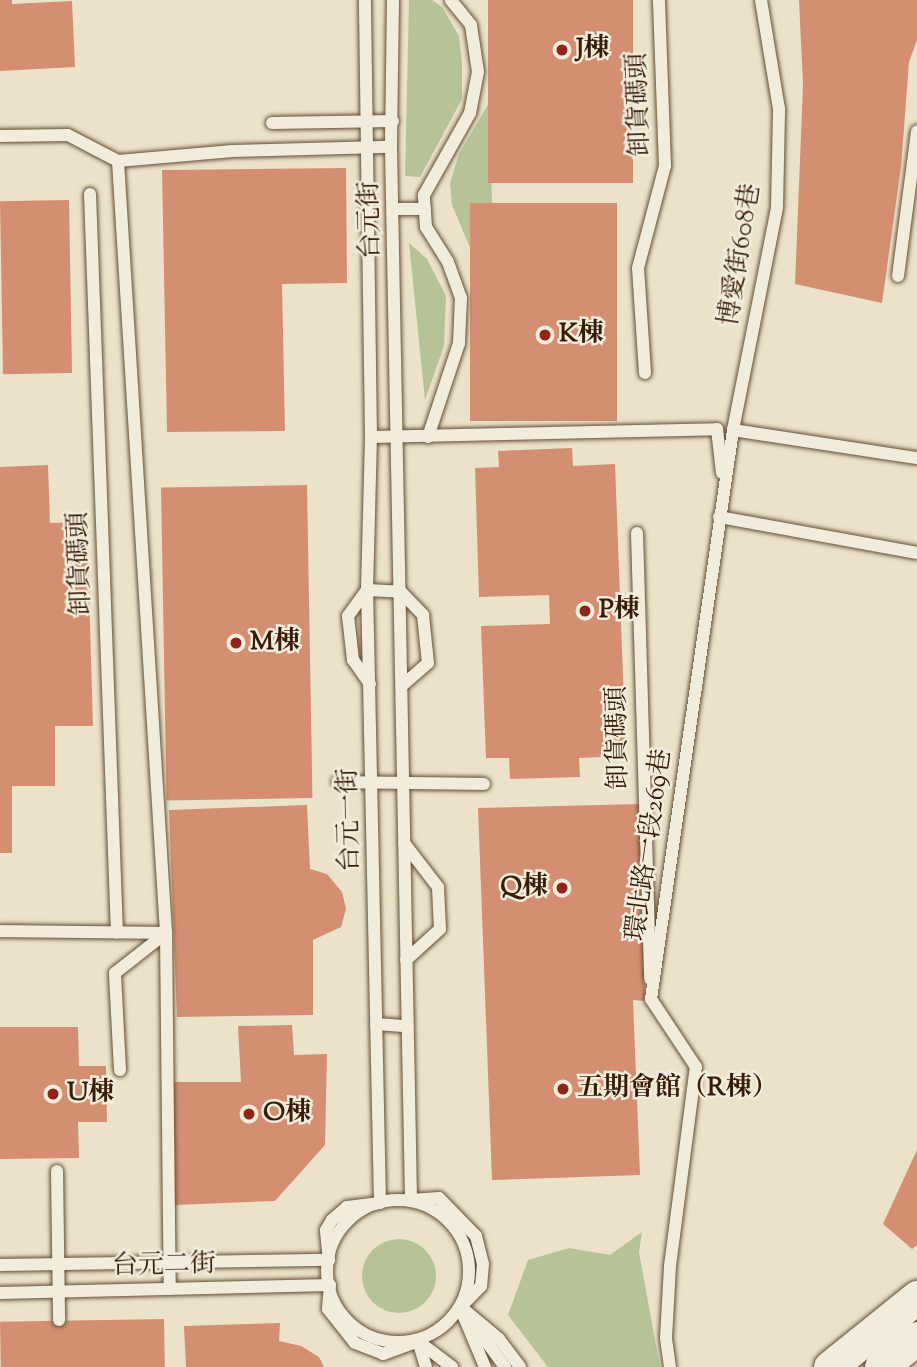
<!DOCTYPE html>
<meta charset="utf-8">
<style>
body{margin:0}
#map{position:relative;width:917px;height:1367px;overflow:hidden;background:#ebe2c9;font-family:"Sorts Mill Goudy","Noto Serif TC",serif}
div>[style]{position:absolute}
[style*='--x']{left:calc(var(--x)*1px);top:calc(var(--y)*1px);width:calc(var(--w)*1px);rotate:calc(var(--a)*1deg)}
.green>*{inset:0;background:#b6c397}
.round{border-radius:50%}
.building>*{inset:0;background:#d48f73;transform-origin:0 0}
.roads{filter:drop-shadow(0 0 2px #644d35) drop-shadow(0 0 2px #644d35)}
.lane>*{height:12px;margin:-6px;padding:0 6px;transform-origin:6px;border-radius:6px;background:#f2ecdc}
.lane>.ring{margin:-6px;padding:0;box-sizing:content-box;background:none;border:12px solid #f2ecdc;border-radius:50%}
.secondary>*{height:33px;margin:-16.5px;padding:0 16.5px;transform-origin:16.5px;border-radius:16.5px;background:#f2ecdc}
.dots>*{width:19px;height:19px;translate:-50% -50%;box-sizing:border-box;border:4px solid #f2ecdc;border-radius:50%}
span{translate:-50% -50%;white-space:nowrap;text-align:center;line-height:1.15;-webkit-text-stroke:5px #f2ecdc;paint-order:stroke}
.poi-label{font-size:26px;color:#371b04;font-weight:700}
.left{translate:0 -50%;text-align:left}
.right{translate:-100% -50%;text-align:right}
.street-label{font-size:26px;color:#371b04}
</style>
<div id="map">
<div class="green">
<div style="clip-path:polygon(409px 0,432px 0,442px 7px,459px 36px,462px 63px,462px 99px,420px 177px,405px 176px)"></div>
<div style="clip-path:polygon(490px 101px,492px 205px,470px 206px,471px 250px,452px 205px,450px 183px,459px 154px)"></div>
<div style="clip-path:polygon(409px 243px,427px 259px,446px 296px,444px 346px,425px 400px)"></div>
<div style="clip-path:polygon(642px 1232px,639px 1252px,660px 1367px,548px 1367px,508px 1315px,528px 1260px,569px 1248px,610px 1255px)"></div>
<div class="round" style="left:362px;top:1239px;width:74px;height:74px"></div>
</div>
<div class="building">
<div style="clip-path:polygon(0 0,12px 0,12px 4px,72px 1px,75px 67px,0 71px)"></div>
<div style="left:488px;top:0;width:145px;height:183px"></div>
<div style="clip-path:polygon(799px 0,917px 0,917px 40px,909px 62px,901px 167px,882px 303px,795px 284px,803px 85px)"></div>
<div style="clip-path:polygon(346px 168px,347px 283px,282px 284px,285px 431px,167px 432px,162px 170px)"></div>
<div style="left:69px;top:200px;width:173px;height:69px;rotate:89deg"></div>
<div style="left:617px;top:203px;width:218px;height:147px;rotate:90deg"></div>
<div style="clip-path:polygon(572px 448px,573px 466px,615px 464px,626px 756px,579px 758px,580px 777px,510px 779px,509px 758px,486px 758px,481px 626px,550px 624px,549px 595px,479px 597px,475px 468px,499px 467px,498px 451px)"></div>
<div style="clip-path:polygon(48px 465px,50px 523px,87px 522px,93px 726px,55px 726px,55px 786px,12px 786px,12px 853px,0 853px,0 467px)"></div>
<div style="left:307px;top:485px;width:313px;height:146px;rotate:89deg"></div>
<div style="clip-path:polygon(640px 804px,645px 1001px,633px 1000px,640px 1175px,492px 1180px,478px 808px)"></div>
<div style="clip-path:polygon(307px 805px,310px 869px,327px 874px,342px 892px,346px 909px,341px 927px,313px 940px,313px 1015px,177px 1017px,169px 810px)"></div>
<div style="clip-path:polygon(292px 1025px,294px 1055px,327px 1054px,325px 1145px,275px 1201px,175px 1205px,171px 1082px,241px 1082px,238px 1026px)"></div>
<div style="clip-path:polygon(0 1027px,78px 1027px,79px 1066px,106px 1066px,107px 1122px,78px 1122px,79px 1158px,0 1159px)"></div>
<div style="clip-path:polygon(917px 1150px,917px 1245px,912px 1249px,883px 1224px)"></div>
<div style="left:164px;top:1319px;width:48px;height:164px;rotate:89deg"></div>
<div style="clip-path:polygon(280px 1323px,279px 1341px,301px 1346px,319px 1357px,324px 1367px,186px 1367px,184px 1326px)"></div>
</div>
<div class="roads">
<div class="lane">
<div style="--x:393;--y:0;--w:147;--a:90.8"></div>
<div style="--x:391;--y:147;--w:1053;--a:88.91"></div>
<div style="--x:411;--y:1200;--w:28;--a:-4"></div>
<div style="--x:439;--y:1198;--w:53;--a:45.8"></div>
<div style="--x:476;--y:1236;--w:29;--a:76"></div>
<div style="--x:483;--y:1264;--w:22;--a:95"></div>
<div style="--x:481;--y:1286;--w:29;--a:134"></div>
<div style="--x:272;--y:123;--w:121;--a:-0.9"></div>
<div style="--x:0;--y:136;--w:68;--a:-0.8"></div>
<div style="--x:68;--y:135;--w:56;--a:27.5"></div>
<div style="--x:118;--y:161;--w:115;--a:-5"></div>
<div style="--x:233;--y:151;--w:158;--a:-1.5"></div>
<div style="--x:118;--y:161;--w:773;--a:86.44"></div>
<div style="--x:166;--y:933;--w:356;--a:89.4"></div>
<div style="--x:90;--y:194;--w:739;--a:87.91"></div>
<div style="--x:393;--y:209;--w:32;--a:0"></div>
<div style="--x:898;--y:276;--w:146;--a:-82.5"></div>
<div style="--x:645;--y:373;--w:105;--a:-93.8"></div>
<div style="--x:638;--y:268;--w:106;--a:-75.2"></div>
<div style="--x:665;--y:166;--w:166;--a:-92.1"></div>
<div style="--x:733;--y:430;--w:186;--a:8.7"></div>
<div style="--x:371;--y:437;--w:346;--a:-1.3"></div>
<div style="--x:717;--y:429;--w:44;--a:83.5"></div>
<div style="--x:428;--y:437;--w:99;--a:-71.7"></div>
<div style="--x:459;--y:343;--w:45;--a:-87.5"></div>
<div style="--x:461;--y:298;--w:38;--a:-110"></div>
<div style="--x:448;--y:262;--w:41;--a:-122.2"></div>
<div style="--x:426;--y:227;--w:32;--a:-94"></div>
<div style="--x:424;--y:195;--w:94;--a:-60.7"></div>
<div style="--x:470;--y:113;--w:42;--a:-79"></div>
<div style="--x:478;--y:72;--w:48;--a:-98.5"></div>
<div style="--x:471;--y:25;--w:32;--a:-129"></div>
<div style="--x:719;--y:517;--w:201;--a:10.3"></div>
<div style="--x:637;--y:533;--w:446;--a:88.3"></div>
<div style="--x:370;--y:684;--w:29;--a:-125"></div>
<div style="--x:353;--y:660;--w:44;--a:-96.5"></div>
<div style="--x:348;--y:616;--w:32;--a:-54"></div>
<div style="--x:367;--y:590;--w:34;--a:3"></div>
<div style="--x:401;--y:592;--w:32;--a:46"></div>
<div style="--x:423;--y:615;--w:48;--a:84.1"></div>
<div style="--x:428;--y:663;--w:35;--a:139"></div>
<div style="--x:338;--y:782;--w:146;--a:0.8"></div>
<div style="--x:404;--y:843;--w:56;--a:52.3"></div>
<div style="--x:438;--y:887;--w:42;--a:87.3"></div>
<div style="--x:440;--y:929;--w:46;--a:137.6"></div>
<div style="--x:0;--y:931;--w:166;--a:0.7"></div>
<div style="--x:376;--y:1024;--w:31;--a:4"></div>
<div style="--x:120;--y:1070;--w:97;--a:-93"></div>
<div style="--x:115;--y:973;--w:65;--a:-38.1"></div>
<div style="--x:57;--y:1171;--w:149;--a:89.2"></div>
<div class="ring" style="left:327px;top:1200px;width:130px;height:130px"></div>
<div style="--x:0;--y:1265;--w:329;--a:-0.9"></div>
<div style="--x:329;--y:1260;--w:30;--a:-96"></div>
<div style="--x:326;--y:1230;--w:12;--a:-59"></div>
<div style="--x:332;--y:1220;--w:20;--a:-41"></div>
<div style="--x:347;--y:1207;--w:33;--a:-7"></div>
<div style="--x:380;--y:1203;--w:613;--a:-91.21"></div>
<div style="--x:367;--y:590;--w:153;--a:-88.5"></div>
<div style="--x:371;--y:437;--w:437;--a:-90.8"></div>
<div style="--x:0;--y:1293;--w:330;--a:-1.4"></div>
<div style="--x:330;--y:1285;--w:24;--a:95"></div>
<div style="--x:328;--y:1309;--w:43;--a:51.5"></div>
<div style="--x:355;--y:1343;--w:30;--a:21"></div>
<div style="--x:383;--y:1354;--w:37;--a:-20"></div>
<div style="--x:461;--y:1307;--w:50;--a:40.1"></div>
<div style="--x:499;--y:1339;--w:35;--a:53"></div>
<div style="--x:464;--y:1317;--w:54;--a:67.2"></div>
<div style="--x:472;--y:1322;--w:56;--a:53.7"></div>
<div style="--x:418;--y:1341;--w:43;--a:37.4"></div>
<div style="--x:418;--y:1341;--w:27;--a:73"></div>
<div style="--x:670;--y:1367;--w:29;--a:-98"></div>
<div style="--x:666;--y:1338;--w:72;--a:-86.8"></div>
<div style="--x:670;--y:1266;--w:201;--a:-82.6"></div>
<div style="--x:696;--y:1067;--w:82;--a:-123.5"></div>
<div style="--x:651;--y:999;--w:575;--a:-81.8"></div>
<div style="--x:733;--y:430;--w:227;--a:-78.8"></div>
<div style="--x:777;--y:207;--w:98;--a:-88.8"></div>
<div style="--x:779;--y:109;--w:110;--a:-99.4"></div>
</div>
<div class="secondary">
<div style="--x:830;--y:1367;--w:112;--a:-38.8"></div>
<div style="--x:881;--y:1367;--w:46;--a:-38.9"></div>
</div>
</div>
<div class="dots">
<div style="left:562px;top:50px;background:#8f2418"></div>
<div style="left:545px;top:335px;background:#8f2418"></div>
<div style="left:585px;top:611px;background:#8f2418"></div>
<div style="left:236px;top:643px;background:#8f2418"></div>
<div style="left:562px;top:888px;background:#8f2418"></div>
<div style="left:563px;top:1089px;background:#8f2418"></div>
<div style="left:53px;top:1094px;background:#8f2418"></div>
<div style="left:249px;top:1114px;background:#8f2418"></div>
</div>
<div class="poi-label">
<span class="left" style="left:576px;top:50px">J棟</span>
<span class="left" style="left:559px;top:335px">K棟</span>
<span class="left" style="left:599px;top:611px">P棟</span>
<span class="left" style="left:250px;top:643px">M棟</span>
<span class="right" style="left:548px;top:888px">Q棟</span>
<span class="left" style="left:577px;top:1089px">五期會館（R棟）</span>
<span class="left" style="left:67px;top:1094px">U棟</span>
<span class="left" style="left:263px;top:1114px">O棟</span>
</div>
<div class="street-label">
<span style="left:640px;top:105px;rotate:-92deg">卸貨碼頭</span>
<span style="left:371px;top:220px;rotate:-91deg">台元街</span>
<span style="left:741px;top:255px;rotate:-81deg">博愛街608巷</span>
<span style="left:81px;top:564px;rotate:-92deg">卸貨碼頭</span>
<span style="left:619px;top:738px;rotate:-91deg">卸貨碼頭</span>
<span style="left:350px;top:820px;rotate:-91deg">台元一街</span>
<span style="left:650px;top:845px;rotate:-82deg">環北路一段269巷</span>
<span style="left:164px;top:1266px;rotate:-1deg">台元二街</span>
</div>
</div>
